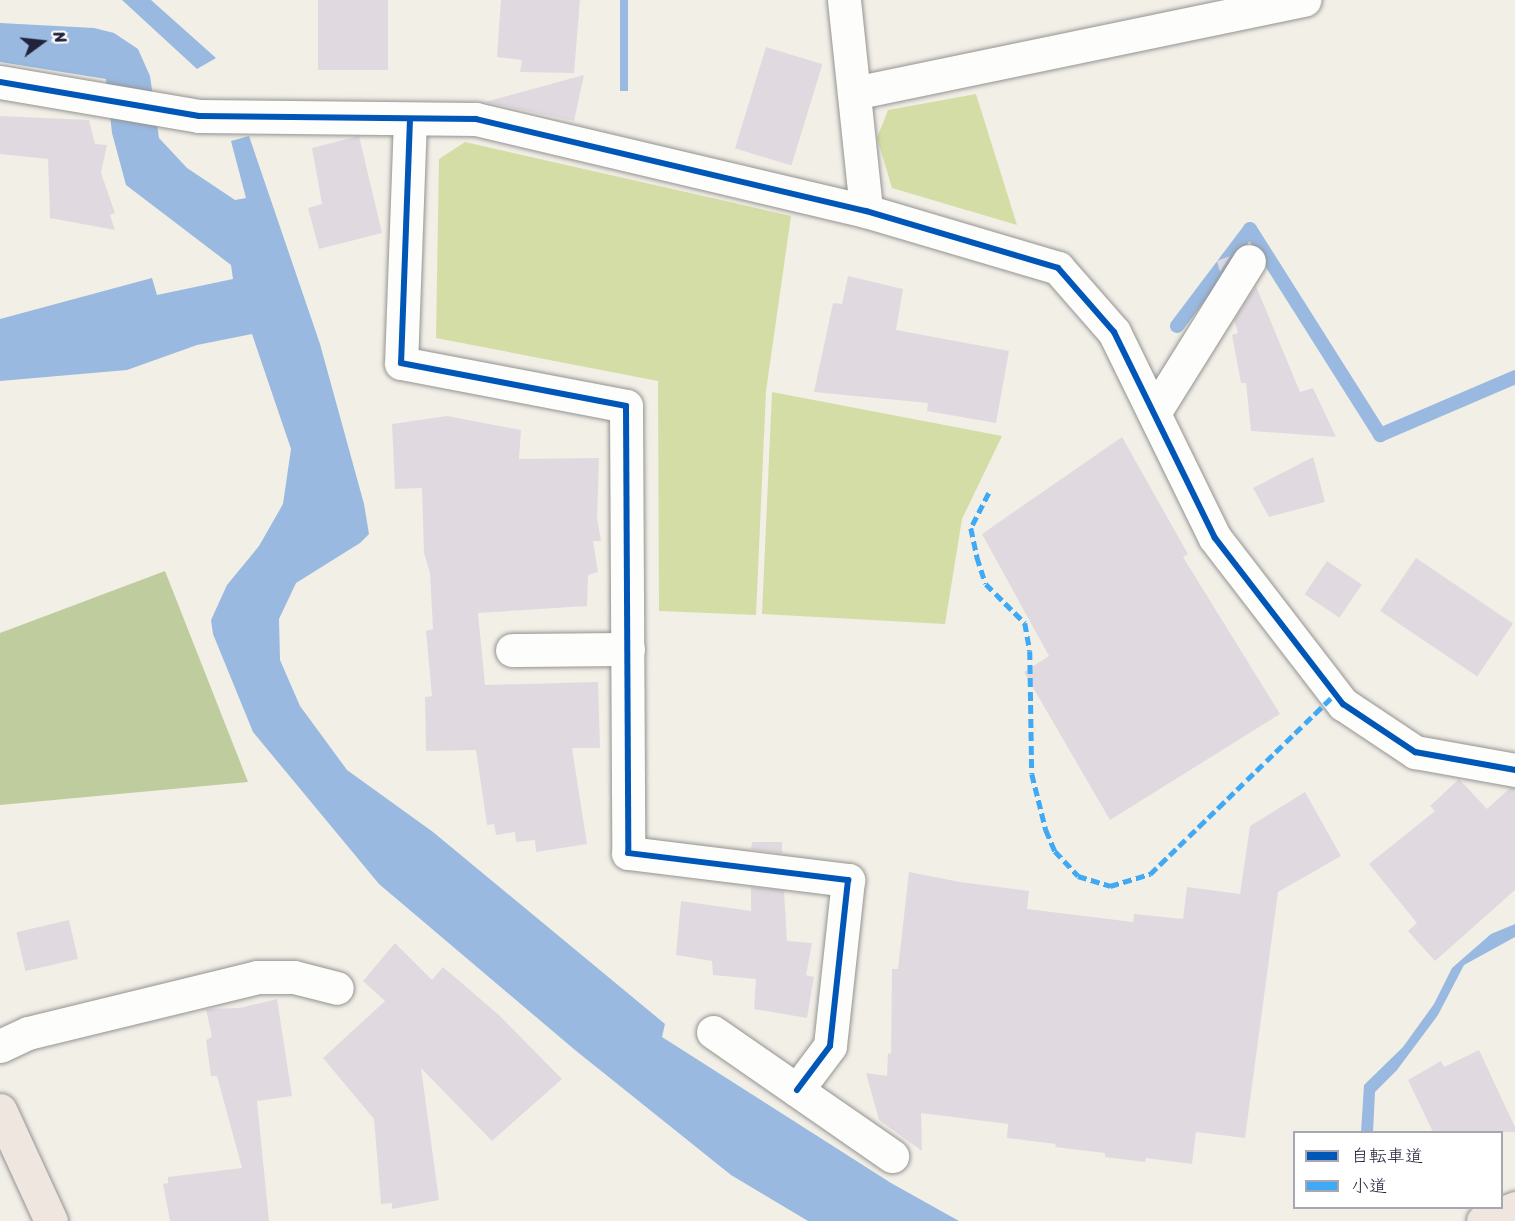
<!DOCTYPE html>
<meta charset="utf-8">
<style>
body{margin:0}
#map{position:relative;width:1515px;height:1221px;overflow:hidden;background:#f2efe7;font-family:Sriracha,"Klee One",sans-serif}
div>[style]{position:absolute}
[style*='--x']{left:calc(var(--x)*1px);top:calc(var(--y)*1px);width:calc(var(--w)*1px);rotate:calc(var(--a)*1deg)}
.green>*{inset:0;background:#d5dda6}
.forest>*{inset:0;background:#bfcd9e}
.water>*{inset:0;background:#99b9e0;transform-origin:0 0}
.stream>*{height:14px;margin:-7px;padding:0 7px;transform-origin:7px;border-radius:7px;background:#99b9e0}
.building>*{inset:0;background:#e0dae0;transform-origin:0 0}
.roads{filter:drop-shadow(0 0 2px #949393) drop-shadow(0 0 2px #949393)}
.street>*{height:33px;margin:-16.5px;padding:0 16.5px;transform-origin:16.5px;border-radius:16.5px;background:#fdfdfb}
.primary>*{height:33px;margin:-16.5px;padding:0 16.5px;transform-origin:16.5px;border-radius:16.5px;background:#eee6df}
.highway>*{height:33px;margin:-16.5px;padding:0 16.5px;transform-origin:16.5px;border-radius:16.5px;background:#eee6df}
.quiet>*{height:4.5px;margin-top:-2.25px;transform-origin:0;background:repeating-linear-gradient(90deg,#3fa9f5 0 9px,transparent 0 13.5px)}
.cycleway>*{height:6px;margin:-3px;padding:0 3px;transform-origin:3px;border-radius:3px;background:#0057b8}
span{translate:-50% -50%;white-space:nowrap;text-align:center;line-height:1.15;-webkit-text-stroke:4.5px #fff;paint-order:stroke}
.legend{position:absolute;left:1293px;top:1131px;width:210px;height:78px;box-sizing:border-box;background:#fff;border:2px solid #a7a7b1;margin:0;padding:8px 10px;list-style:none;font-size:18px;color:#22223b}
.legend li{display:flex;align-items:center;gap:12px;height:30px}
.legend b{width:30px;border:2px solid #a7a7b1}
.north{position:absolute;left:12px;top:12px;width:60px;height:60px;-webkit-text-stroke:4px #fff;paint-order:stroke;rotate:75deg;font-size:16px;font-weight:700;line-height:24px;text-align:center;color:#22223b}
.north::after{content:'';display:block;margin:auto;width:21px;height:27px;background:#22223b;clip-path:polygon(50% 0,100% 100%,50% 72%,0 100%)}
</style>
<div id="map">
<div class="green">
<div style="clip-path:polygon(976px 94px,1017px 225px,892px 188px,877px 138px,888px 110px)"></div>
<div style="clip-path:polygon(465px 142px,791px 216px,766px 391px,756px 615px,659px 611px,658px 381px,436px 338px,439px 159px)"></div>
<div style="clip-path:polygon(772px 392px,1002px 436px,962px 519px,945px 624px,762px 614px)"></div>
</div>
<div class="forest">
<div style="clip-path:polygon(165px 571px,248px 782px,0 805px,0 633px)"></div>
</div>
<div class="water">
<div style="clip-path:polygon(122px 0,151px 0,216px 58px,197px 69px)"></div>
<div style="left:620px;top:0;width:8px;height:91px"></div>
<div style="clip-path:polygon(0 23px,94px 28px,114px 33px,138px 49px,150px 76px,159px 138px,187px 168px,235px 200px,246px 198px,231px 141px,249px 136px,320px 344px,364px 504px,369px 534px,360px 543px,296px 583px,279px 619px,280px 660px,300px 706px,347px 770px,433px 832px,665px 1024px,662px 1037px,891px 1183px,959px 1221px,808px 1221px,731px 1175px,575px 1050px,379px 884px,253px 732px,213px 634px,211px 620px,227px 585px,259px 546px,283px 504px,291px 449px,252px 334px,197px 345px,127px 370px,0 381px,0 319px,152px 278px,157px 295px,233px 279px,231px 265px,126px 185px,112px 133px,106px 79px,0 62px)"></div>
<div style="clip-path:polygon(1515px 924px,1515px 937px,1464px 965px,1438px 1015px,1397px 1070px,1375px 1092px,1373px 1132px,1361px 1132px,1364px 1085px,1403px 1047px,1434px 1004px,1452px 968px,1491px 934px)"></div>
</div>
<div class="stream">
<div style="--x:1177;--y:326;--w:121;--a:-53"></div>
<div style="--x:1250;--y:229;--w:244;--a:57.7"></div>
<div style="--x:1380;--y:435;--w:147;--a:-23.2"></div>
</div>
<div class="building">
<div style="left:318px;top:0;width:70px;height:70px"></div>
<div style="clip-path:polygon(501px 0,580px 0,574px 73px,520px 72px,522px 60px,497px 57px)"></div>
<div style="left:766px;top:47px;width:59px;height:106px;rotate:17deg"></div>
<div style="clip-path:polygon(584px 75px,574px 121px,485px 102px)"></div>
<div style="clip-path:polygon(0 116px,89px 120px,95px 144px,107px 145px,101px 173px,115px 213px,110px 215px,115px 230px,50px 218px,48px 159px,0 154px)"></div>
<div style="clip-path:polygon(359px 136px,382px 233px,319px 249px,308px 208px,322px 204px,312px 148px)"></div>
<div style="clip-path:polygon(1230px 256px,1220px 272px,1217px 261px)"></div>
<div style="clip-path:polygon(848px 276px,903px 289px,896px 330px,1009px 351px,996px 423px,927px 411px,928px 403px,814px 392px,833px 303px,842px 304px)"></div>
<div style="clip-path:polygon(1256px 286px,1300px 392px,1313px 388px,1336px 437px,1251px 431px,1246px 383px,1241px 383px,1232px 335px,1238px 333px,1234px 320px)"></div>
<div style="clip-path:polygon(447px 416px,521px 430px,519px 459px,599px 458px,597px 518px,601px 541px,593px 541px,598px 572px,588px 575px,587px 606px,478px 613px,485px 685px,598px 682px,600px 748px,572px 748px,587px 844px,536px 852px,535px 840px,516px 842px,515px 832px,496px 835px,494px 824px,487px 825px,476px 750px,426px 751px,425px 697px,432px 696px,426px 631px,433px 629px,430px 573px,424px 553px,422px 488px,395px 489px,392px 424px)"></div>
<div style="clip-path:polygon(1122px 437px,1188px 554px,1183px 557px,1280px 714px,1110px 820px,1024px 672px,1049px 656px,982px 534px)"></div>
<div style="clip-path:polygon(1313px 457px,1325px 502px,1269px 517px,1253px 488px)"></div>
<div style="left:1416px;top:558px;width:117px;height:64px;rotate:34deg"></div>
<div style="left:1327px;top:561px;width:42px;height:40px;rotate:34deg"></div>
<div style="clip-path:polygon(1459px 779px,1487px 809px,1510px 788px,1515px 788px,1515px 890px,1435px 961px,1408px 931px,1417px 923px,1369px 864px,1435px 811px,1430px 806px)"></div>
<div style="clip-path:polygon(1305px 792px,1341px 856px,1278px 892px,1245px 1138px,1196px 1132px,1192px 1164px,1146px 1158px,1145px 1162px,1105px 1157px,1105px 1153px,1055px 1147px,1056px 1144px,1007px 1138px,1008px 1124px,921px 1113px,922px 1151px,879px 1120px,866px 1073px,887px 1076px,888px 1053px,891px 1054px,892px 969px,898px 969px,909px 872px,960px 882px,1029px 891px,1027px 909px,1133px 922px,1134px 914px,1183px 919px,1187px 887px,1240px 894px,1250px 826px)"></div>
<div style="clip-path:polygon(752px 842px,782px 842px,782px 853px,751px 849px)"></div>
<div style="clip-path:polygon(751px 887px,784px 891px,787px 941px,812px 943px,806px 975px,814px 977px,807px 1018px,754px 1009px,756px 979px,713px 975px,712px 961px,676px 955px,681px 901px,751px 911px)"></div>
<div style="left:69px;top:920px;width:40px;height:54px;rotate:77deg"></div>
<div style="clip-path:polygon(395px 943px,432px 980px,443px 967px,500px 1016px,562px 1079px,492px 1141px,421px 1068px,439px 1200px,392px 1209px,392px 1203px,381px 1204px,374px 1119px,323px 1058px,385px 1001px,363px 981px)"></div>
<div style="clip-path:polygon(277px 999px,292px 1096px,257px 1101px,269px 1221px,170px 1221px,163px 1184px,168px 1183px,168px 1177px,242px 1168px,217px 1076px,211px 1076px,206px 1040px,212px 1037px,206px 1009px,239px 1008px)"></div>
<div style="clip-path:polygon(1479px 1050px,1515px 1127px,1515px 1132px,1433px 1132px,1408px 1080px,1441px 1061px,1444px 1067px)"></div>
</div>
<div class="roads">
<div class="street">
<div style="--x:844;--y:0;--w:212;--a:84"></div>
<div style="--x:0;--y:82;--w:202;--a:9.7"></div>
<div style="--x:199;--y:116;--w:277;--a:0.6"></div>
<div style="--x:476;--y:119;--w:401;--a:13.3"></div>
<div style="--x:866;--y:211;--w:200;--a:16.5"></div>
<div style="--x:1058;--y:268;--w:85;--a:48.8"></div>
<div style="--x:1114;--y:332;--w:229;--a:63.9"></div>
<div style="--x:1215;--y:538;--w:210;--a:52.4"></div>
<div style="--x:1343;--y:704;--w:87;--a:33.7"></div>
<div style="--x:1415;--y:752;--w:102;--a:10.2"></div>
<div style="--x:854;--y:93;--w:460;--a:-11.7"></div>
<div style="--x:410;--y:119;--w:244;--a:92.1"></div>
<div style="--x:401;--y:363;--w:229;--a:10.8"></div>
<div style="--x:626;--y:406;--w:447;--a:89.7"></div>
<div style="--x:628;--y:853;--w:222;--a:7"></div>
<div style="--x:848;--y:880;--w:167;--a:96.2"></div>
<div style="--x:830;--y:1046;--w:55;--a:126.9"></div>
<div style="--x:1154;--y:413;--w:179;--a:-58"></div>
<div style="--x:512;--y:650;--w:116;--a:-0.5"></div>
<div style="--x:713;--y:1032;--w:218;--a:34.7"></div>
<div style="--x:0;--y:1046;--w:31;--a:-25"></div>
<div style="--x:28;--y:1033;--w:236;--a:-13.7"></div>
<div style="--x:257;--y:977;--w:37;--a:0"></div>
<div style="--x:294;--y:977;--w:44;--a:14.3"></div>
</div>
<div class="primary">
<div style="--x:0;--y:1110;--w:122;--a:65.3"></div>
</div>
<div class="highway">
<div style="--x:1483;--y:1221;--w:35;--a:-22"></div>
</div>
</div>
<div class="quiet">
<div style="--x:989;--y:493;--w:39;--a:117"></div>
<div style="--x:971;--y:528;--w:30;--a:78"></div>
<div style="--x:977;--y:557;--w:28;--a:72"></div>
<div style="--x:986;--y:584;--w:55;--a:45"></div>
<div style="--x:1025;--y:623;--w:28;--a:80"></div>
<div style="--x:1030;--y:651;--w:123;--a:89.1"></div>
<div style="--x:1032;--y:774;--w:58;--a:76"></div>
<div style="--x:1046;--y:830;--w:23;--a:67"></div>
<div style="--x:1055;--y:851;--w:34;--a:47"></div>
<div style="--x:1078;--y:876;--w:34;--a:17"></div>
<div style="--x:1110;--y:886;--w:42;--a:-16.7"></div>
<div style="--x:1150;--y:874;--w:258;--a:-44.2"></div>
</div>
<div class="cycleway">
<div style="--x:0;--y:82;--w:202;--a:9.7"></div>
<div style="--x:199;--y:116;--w:277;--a:0.6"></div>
<div style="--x:476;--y:119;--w:401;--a:13.3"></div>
<div style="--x:866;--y:211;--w:200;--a:16.5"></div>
<div style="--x:1058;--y:268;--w:85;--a:48.8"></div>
<div style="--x:1114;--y:332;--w:229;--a:63.9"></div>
<div style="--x:1215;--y:538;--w:210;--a:52.4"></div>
<div style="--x:1343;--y:704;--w:87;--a:33.7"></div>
<div style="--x:1415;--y:752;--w:102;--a:10.2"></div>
<div style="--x:410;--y:119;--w:244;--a:92.1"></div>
<div style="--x:401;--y:363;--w:229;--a:10.8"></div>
<div style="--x:626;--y:406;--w:447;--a:89.7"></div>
<div style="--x:628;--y:853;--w:222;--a:7"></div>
<div style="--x:848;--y:880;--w:167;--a:96.2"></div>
<div style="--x:830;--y:1046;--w:55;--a:126.9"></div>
</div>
<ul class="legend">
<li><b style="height:8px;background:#0057b8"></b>自転車道</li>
<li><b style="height:8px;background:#3fa9f5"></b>小道</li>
</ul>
<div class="north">N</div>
</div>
